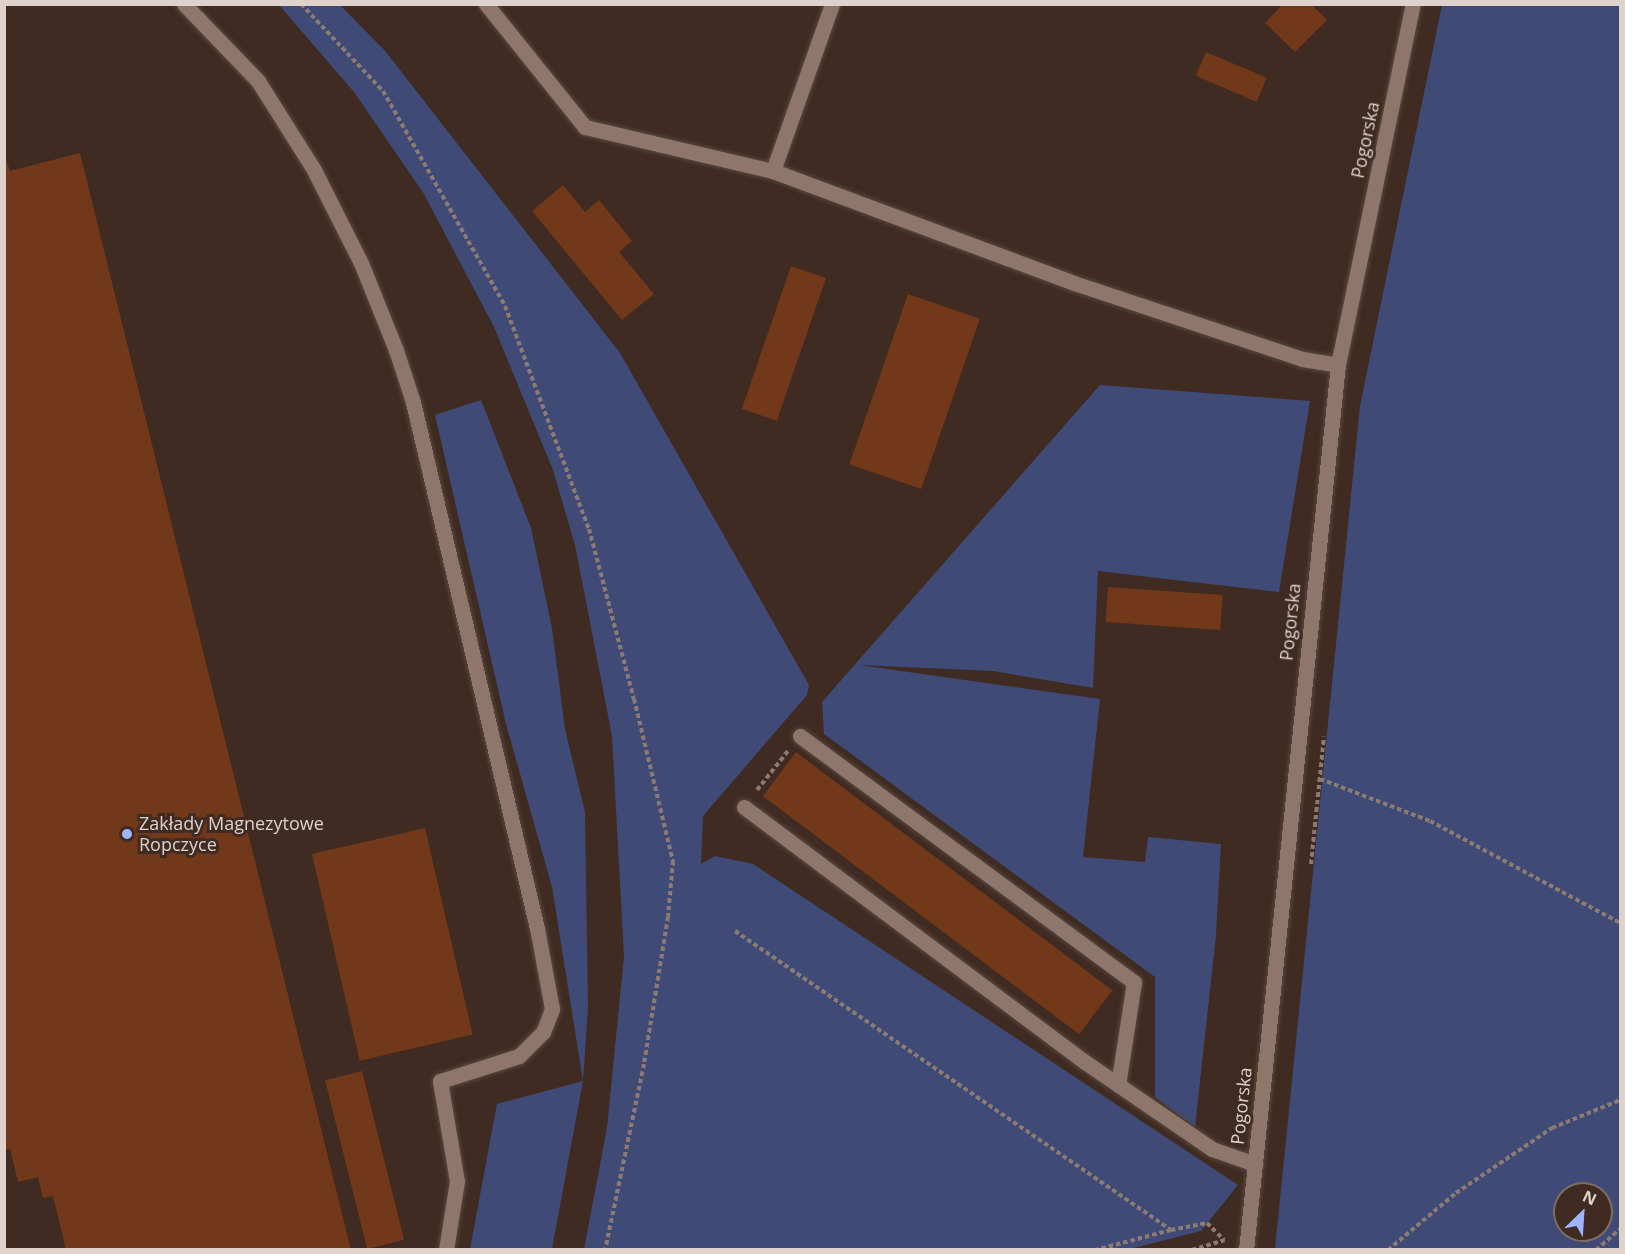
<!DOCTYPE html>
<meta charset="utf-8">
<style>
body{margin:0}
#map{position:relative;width:1625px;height:1254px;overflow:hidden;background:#3f2b21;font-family:"Open Sans",sans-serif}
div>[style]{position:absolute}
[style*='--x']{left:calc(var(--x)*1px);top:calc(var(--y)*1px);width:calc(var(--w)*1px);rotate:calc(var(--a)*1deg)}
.green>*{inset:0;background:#3f4b76}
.building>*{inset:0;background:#713819;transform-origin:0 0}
.path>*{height:4px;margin-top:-2px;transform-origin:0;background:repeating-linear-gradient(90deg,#8c7b73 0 4.5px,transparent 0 7.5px)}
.roads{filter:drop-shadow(0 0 2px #594840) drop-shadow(0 0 2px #594840)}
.minor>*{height:15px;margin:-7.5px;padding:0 7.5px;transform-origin:7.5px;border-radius:7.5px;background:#8e766b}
.dots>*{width:16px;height:16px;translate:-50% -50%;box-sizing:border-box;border:3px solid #3f2b21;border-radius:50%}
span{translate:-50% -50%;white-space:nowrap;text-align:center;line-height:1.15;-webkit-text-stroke:6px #3f2b21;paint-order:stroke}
.street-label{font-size:18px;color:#dfd1cb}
.poi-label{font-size:18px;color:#dfd1cb}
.left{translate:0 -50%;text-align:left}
.frame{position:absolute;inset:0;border:6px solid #dfd1cb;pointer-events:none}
.north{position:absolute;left:1553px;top:1182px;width:60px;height:60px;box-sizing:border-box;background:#3f2b21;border:2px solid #7f6d65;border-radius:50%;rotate:25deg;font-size:16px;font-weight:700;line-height:24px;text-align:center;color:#dfd1cb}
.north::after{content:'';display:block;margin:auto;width:21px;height:27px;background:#9eb4fd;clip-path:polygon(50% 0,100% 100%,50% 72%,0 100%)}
</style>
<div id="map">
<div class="green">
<div style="clip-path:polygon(279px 5px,340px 5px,386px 52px,620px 353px,809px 685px,807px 695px,703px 816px,701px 864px,715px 856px,753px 864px,1238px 1185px,1201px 1231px,1126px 1250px,584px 1249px,607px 1128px,624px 956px,612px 736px,575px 545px,553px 470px,494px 327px,424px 194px,354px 92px)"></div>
<div style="clip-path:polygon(evenodd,1442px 5px,1620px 5px,1620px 1249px,1275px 1249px,1360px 406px,1442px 5px,1565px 1194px,1601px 1194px,1601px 1230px,1565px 1230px,1565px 1194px)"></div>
<div style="clip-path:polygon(1100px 385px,1310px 401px,1279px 592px,1098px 571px,1093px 688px,993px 671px,859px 665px,1100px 699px,1083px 857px,1145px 862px,1148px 837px,1221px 844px,1216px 935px,1195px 1127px,1155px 1097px,1155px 977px,824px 734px,822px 702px)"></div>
<div style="clip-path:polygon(481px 400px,531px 528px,552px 628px,565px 729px,585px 812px,588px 1007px,583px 1081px,552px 1249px,470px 1249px,497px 1104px,583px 1081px,552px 887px,506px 724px,435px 415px)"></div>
</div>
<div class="building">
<div style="clip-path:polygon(1283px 4px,1311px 4px,1327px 20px,1295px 52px,1265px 23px)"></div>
<div style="left:1206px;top:52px;width:66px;height:26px;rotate:23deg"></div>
<div style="clip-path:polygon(4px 153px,10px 171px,80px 153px,351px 1250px,66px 1250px,53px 1196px,43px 1198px,38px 1177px,18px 1182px,10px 1149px,4px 1150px)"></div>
<div style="clip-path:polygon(563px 185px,585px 212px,599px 200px,632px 241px,619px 252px,654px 294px,622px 320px,532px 211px)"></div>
<div style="left:791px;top:266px;width:37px;height:151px;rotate:19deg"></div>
<div style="left:908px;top:294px;width:76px;height:180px;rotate:19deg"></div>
<div style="left:1108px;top:587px;width:115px;height:35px;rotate:4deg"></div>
<div style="left:796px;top:752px;width:396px;height:55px;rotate:37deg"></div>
<div style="left:425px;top:828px;width:212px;height:116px;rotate:77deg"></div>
<div style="left:362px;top:1071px;width:174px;height:38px;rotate:76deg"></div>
</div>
<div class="path">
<div style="--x:301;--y:4;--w:120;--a:46.7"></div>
<div style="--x:383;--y:91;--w:247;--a:60.4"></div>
<div style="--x:505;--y:306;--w:238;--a:69.4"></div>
<div style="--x:589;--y:529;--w:176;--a:75.2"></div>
<div style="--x:634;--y:699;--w:167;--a:76.5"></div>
<div style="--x:673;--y:861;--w:56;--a:95.1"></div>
<div style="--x:668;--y:917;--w:149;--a:99.3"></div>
<div style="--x:644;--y:1064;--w:190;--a:101.8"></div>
<div style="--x:1320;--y:779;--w:118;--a:20.9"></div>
<div style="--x:1430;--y:821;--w:216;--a:28.2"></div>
<div style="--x:757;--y:790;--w:50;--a:-51.5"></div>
<div style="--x:1311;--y:864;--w:128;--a:-84.2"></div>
<div style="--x:735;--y:931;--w:529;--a:34.44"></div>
<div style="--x:1171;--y:1230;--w:78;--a:165.1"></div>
<div style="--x:1171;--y:1230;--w:37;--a:-11"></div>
<div style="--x:1207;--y:1223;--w:24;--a:45"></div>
<div style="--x:1192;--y:1250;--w:34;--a:-17"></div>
<div style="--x:1388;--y:1250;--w:89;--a:-40"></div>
<div style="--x:1456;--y:1193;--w:116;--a:-34.1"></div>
<div style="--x:1552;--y:1128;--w:74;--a:-22.4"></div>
<div style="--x:1596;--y:1250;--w:32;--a:-41"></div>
</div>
<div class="roads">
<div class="minor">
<div style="--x:184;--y:4;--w:107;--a:46.1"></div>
<div style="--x:258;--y:81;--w:105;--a:57.8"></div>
<div style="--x:314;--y:170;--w:104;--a:63.2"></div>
<div style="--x:361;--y:263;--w:94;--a:68.1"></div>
<div style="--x:396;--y:350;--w:55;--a:71.9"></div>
<div style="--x:413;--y:402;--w:540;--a:76.74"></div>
<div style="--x:537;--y:928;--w:82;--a:79.5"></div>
<div style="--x:552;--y:1009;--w:25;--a:111"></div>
<div style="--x:543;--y:1032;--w:34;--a:135"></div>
<div style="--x:519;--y:1056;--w:83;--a:162.4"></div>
<div style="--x:440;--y:1081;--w:101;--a:80.4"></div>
<div style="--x:457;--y:1181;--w:70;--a:99.1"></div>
<div style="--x:486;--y:4;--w:158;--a:51.2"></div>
<div style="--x:585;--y:127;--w:193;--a:13.2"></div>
<div style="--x:832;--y:4;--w:177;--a:109.5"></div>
<div style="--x:773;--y:171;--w:321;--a:20.4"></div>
<div style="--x:1074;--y:283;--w:240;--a:18.4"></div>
<div style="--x:1302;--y:359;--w:36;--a:9"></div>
<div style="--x:800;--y:736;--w:415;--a:36.4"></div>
<div style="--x:1134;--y:982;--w:104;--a:98.8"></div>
<div style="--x:744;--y:807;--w:426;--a:36.8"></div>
<div style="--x:1085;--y:1062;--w:154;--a:34.4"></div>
<div style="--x:1212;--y:1149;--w:46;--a:19.2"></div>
<div style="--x:1246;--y:1250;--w:890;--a:-84.07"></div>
<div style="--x:1338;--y:365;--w:369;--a:-78.3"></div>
</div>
</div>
<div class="dots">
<div style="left:127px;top:834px;background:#9eb4fd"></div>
</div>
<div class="street-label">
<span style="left:1365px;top:140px;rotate:-78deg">Pogorska</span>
<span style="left:1290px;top:622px;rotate:-84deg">Pogorska</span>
<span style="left:1241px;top:1106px;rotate:-84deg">Pogorska</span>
</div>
<div class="poi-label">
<span class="left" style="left:139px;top:834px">Zakłady Magnezytowe<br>Ropczyce</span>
</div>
<div class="frame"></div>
<div class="north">N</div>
</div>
